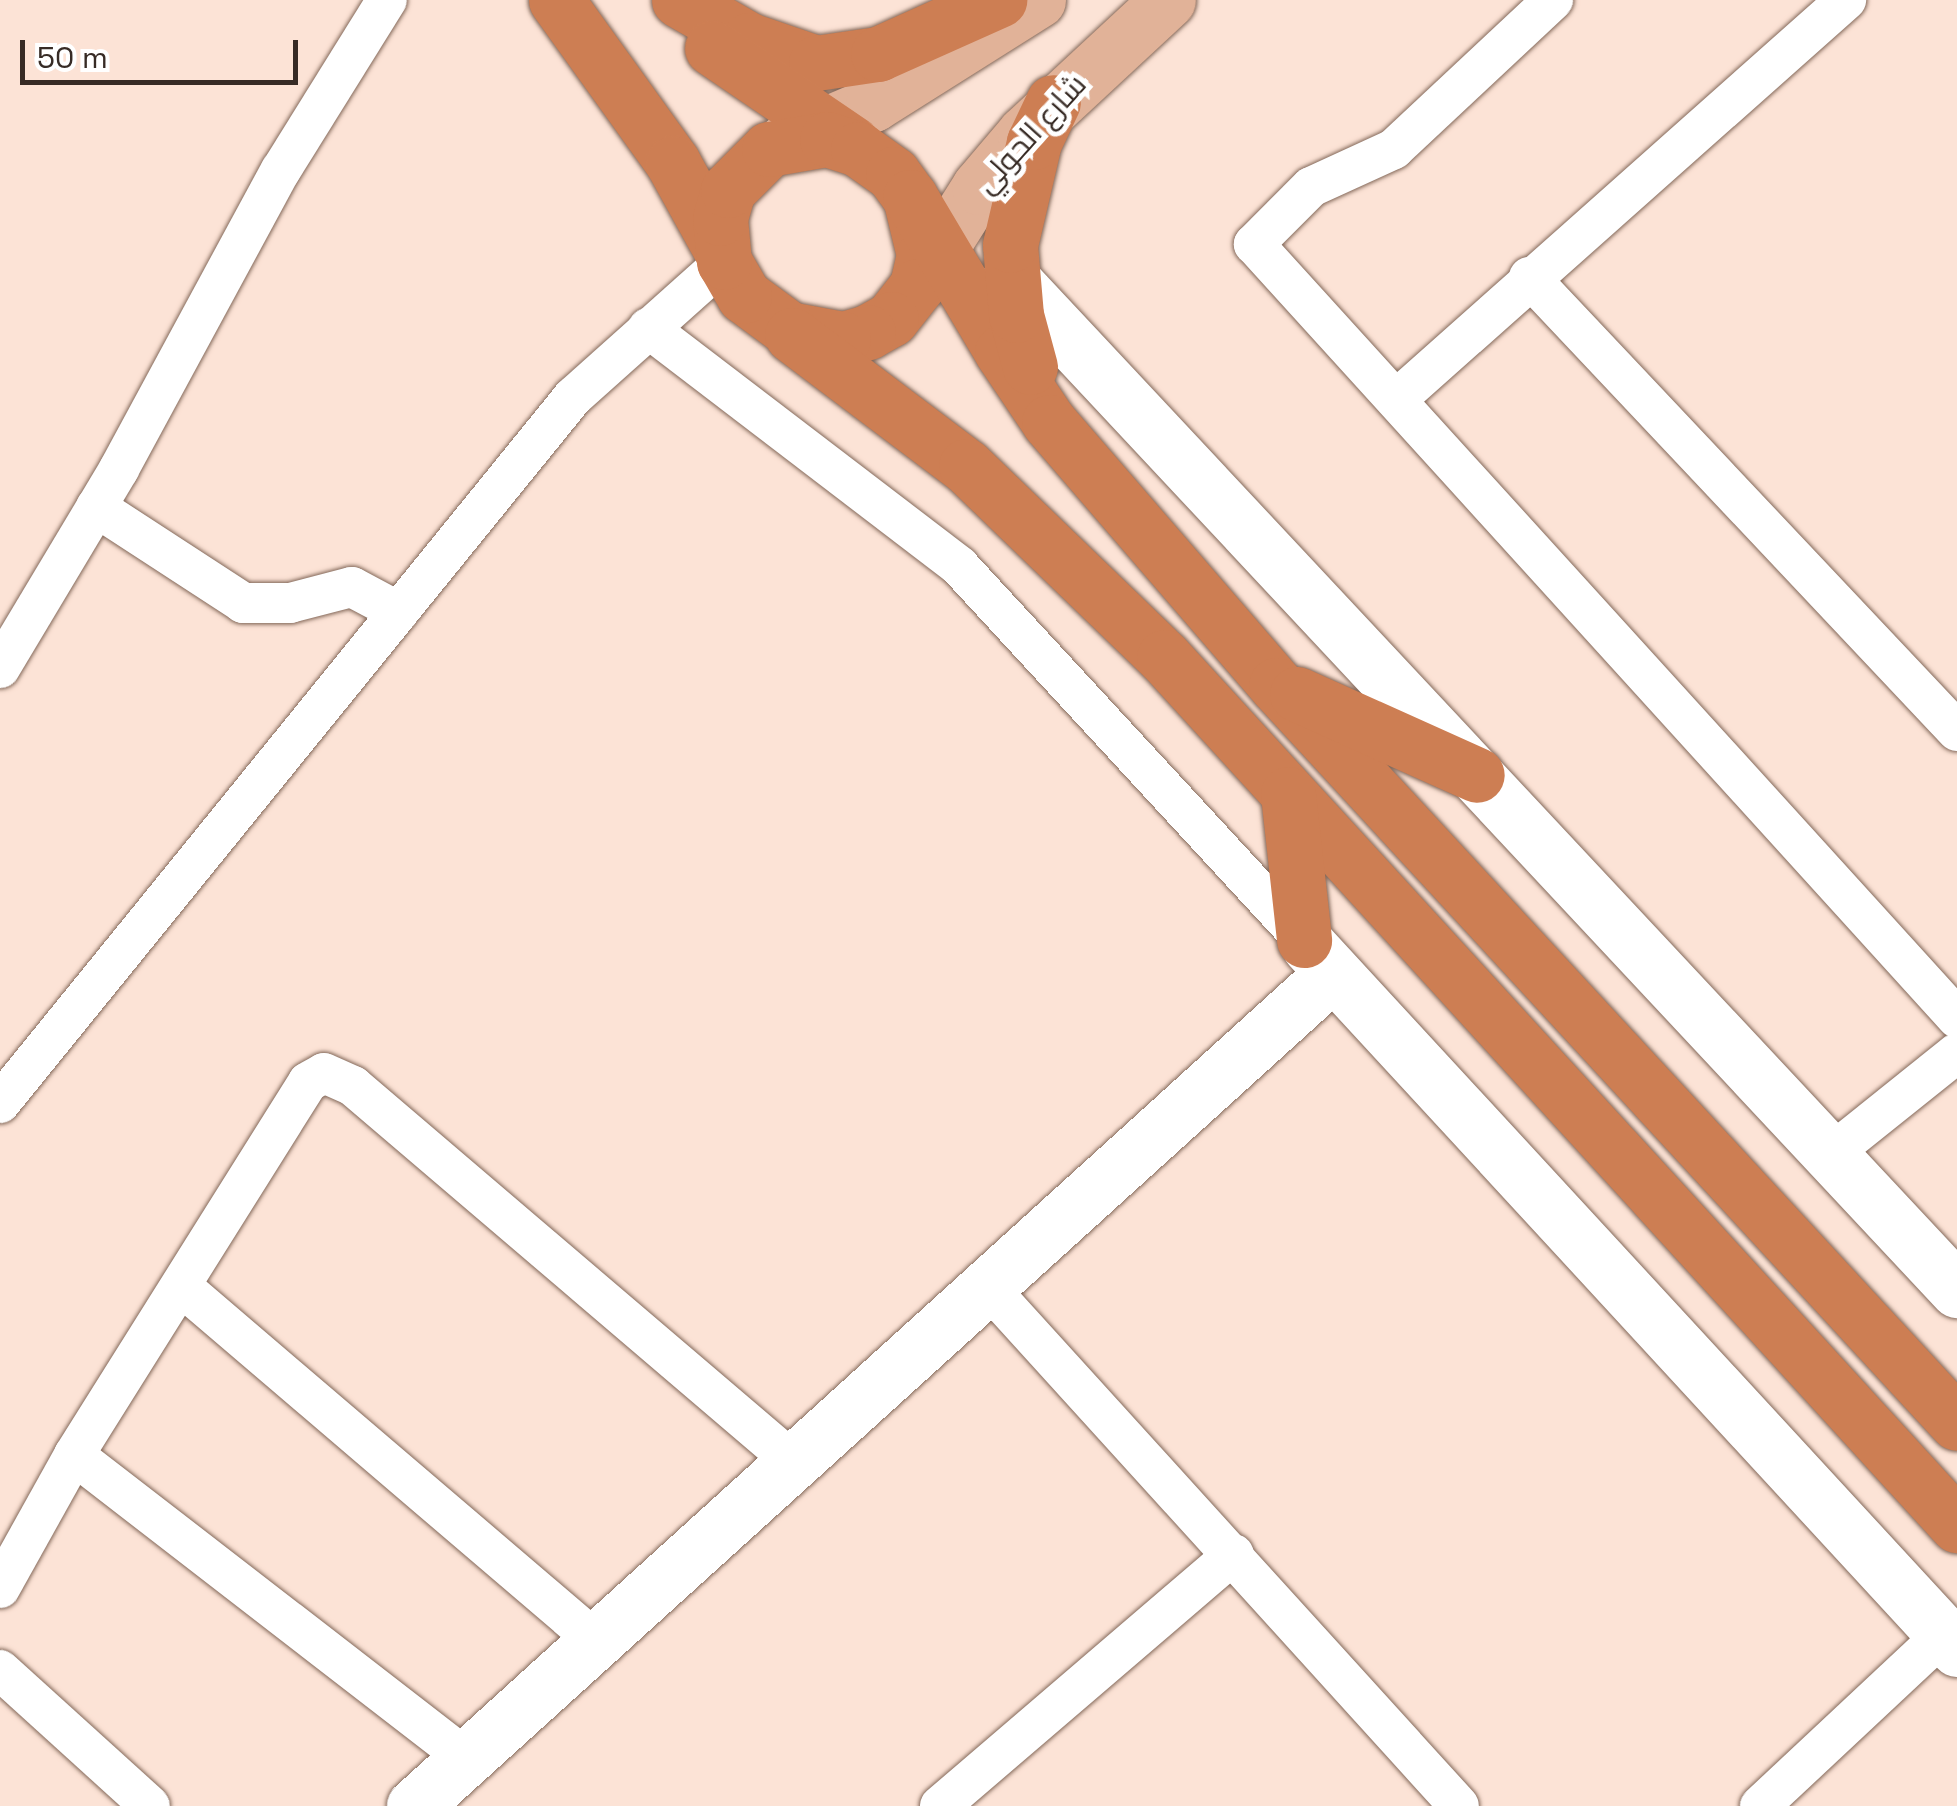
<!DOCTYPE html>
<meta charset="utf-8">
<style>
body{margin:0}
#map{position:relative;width:1957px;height:1806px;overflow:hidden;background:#fce3d6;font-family:"Space Grotesk",Cairo,sans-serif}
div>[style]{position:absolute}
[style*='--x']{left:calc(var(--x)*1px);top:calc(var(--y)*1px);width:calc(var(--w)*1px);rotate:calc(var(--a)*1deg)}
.roads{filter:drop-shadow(0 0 2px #836859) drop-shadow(0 0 2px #836859)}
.street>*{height:40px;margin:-20px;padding:0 20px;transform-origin:20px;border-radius:20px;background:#fff}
.secondary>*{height:55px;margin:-27.5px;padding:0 27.5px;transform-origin:27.5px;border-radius:27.5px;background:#fff}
.primary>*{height:55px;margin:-27.5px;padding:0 27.5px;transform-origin:27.5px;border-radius:27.5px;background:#e1b298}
.highway>*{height:55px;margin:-27.5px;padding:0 27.5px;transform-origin:27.5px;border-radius:27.5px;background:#cd7e53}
span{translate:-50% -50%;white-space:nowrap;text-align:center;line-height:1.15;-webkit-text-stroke:10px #fff;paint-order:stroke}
.street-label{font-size:30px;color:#372b25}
.scale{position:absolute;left:20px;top:40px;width:278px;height:45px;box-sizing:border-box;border:5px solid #372b25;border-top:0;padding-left:12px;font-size:30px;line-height:35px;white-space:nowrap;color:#372b25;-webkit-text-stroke:8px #fff;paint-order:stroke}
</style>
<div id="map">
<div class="roads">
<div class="street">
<div style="--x:1553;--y:0;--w:218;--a:136.9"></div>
<div style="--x:1394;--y:149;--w:91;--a:155.4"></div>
<div style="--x:1311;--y:187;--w:81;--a:135"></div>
<div style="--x:1254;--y:244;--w:1046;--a:47.75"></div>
<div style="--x:1529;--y:277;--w:624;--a:46.69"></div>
<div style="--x:648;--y:328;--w:392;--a:37.4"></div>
<div style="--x:959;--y:566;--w:509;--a:47.31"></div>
<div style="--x:1397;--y:399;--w:601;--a:-41.63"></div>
<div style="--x:96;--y:507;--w:176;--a:33.1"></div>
<div style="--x:243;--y:603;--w:47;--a:0"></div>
<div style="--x:290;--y:603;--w:64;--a:-14.5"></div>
<div style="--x:352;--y:587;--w:53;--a:28"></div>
<div style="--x:0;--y:668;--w:232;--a:-59.1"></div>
<div style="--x:119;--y:469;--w:340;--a:-61.6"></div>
<div style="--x:281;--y:170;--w:200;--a:-58.1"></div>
<div style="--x:0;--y:1103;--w:909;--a:-50.94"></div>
<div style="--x:573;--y:397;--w:203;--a:-41.8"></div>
<div style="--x:1832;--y:1153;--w:160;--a:-38.7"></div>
<div style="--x:987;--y:1286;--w:702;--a:47.77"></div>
<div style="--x:182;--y:1287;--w:543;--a:40.52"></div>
<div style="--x:74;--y:1455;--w:495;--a:37.7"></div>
<div style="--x:0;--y:1588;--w:152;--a:-60.9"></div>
<div style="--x:74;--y:1455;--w:440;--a:-57.9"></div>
<div style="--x:308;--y:1082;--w:18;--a:-29"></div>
<div style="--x:324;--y:1073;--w:32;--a:24"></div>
<div style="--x:353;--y:1086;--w:575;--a:40.48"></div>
<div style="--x:0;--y:1670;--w:202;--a:42.2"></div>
<div style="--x:940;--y:1806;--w:387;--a:-40.6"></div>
<div style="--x:1760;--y:1806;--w:252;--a:-43.1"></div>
</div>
<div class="secondary">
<div style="--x:1010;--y:277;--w:1387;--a:46.93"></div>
<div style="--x:1309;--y:946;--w:956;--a:47.33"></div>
<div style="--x:414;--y:1806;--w:1240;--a:-42.19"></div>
</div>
<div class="primary">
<div style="--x:784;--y:142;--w:97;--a:-23.1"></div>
<div style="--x:873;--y:104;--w:195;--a:-32.2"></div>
<div style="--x:918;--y:284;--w:115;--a:-57.8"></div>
<div style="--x:979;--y:187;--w:71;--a:-49.6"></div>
<div style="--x:1025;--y:133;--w:195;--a:-42.9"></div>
</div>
<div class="highway">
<div style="--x:556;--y:0;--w:201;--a:54.3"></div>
<div style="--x:673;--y:163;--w:97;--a:61.1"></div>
<div style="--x:679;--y:0;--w:81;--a:29.7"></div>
<div style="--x:749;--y:40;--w:71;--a:18.9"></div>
<div style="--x:816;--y:63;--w:63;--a:-8.3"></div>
<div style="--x:878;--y:54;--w:133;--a:-24.1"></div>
<div style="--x:712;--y:48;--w:169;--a:34.2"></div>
<div style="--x:910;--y:197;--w:60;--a:76.4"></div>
<div style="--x:924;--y:255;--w:32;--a:103"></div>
<div style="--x:917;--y:286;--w:42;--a:128.2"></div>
<div style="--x:891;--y:319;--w:26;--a:151"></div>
<div style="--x:868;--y:332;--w:26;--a:164"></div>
<div style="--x:843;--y:339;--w:55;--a:-169.5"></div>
<div style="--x:789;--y:329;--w:56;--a:-143.7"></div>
<div style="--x:744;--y:296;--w:39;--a:-120"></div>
<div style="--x:724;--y:262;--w:44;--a:-95.2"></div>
<div style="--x:720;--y:218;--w:29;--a:-74"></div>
<div style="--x:728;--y:190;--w:58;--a:-45"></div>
<div style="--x:769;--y:149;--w:59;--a:-9.8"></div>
<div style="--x:827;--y:139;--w:33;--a:18"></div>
<div style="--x:858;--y:149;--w:43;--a:35.5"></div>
<div style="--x:893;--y:174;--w:29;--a:54"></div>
<div style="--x:910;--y:197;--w:180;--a:59.3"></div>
<div style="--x:1002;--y:352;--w:84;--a:56.1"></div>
<div style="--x:1049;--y:422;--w:347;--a:49.2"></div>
<div style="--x:1276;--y:685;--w:1004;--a:47.3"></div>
<div style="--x:792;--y:335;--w:218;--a:37"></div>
<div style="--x:966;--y:466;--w:275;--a:44"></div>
<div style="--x:1164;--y:657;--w:1176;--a:47.59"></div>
<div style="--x:1030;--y:367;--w:54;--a:-105.1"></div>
<div style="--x:1016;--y:315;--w:70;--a:-94.9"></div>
<div style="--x:1010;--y:245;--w:106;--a:-76.9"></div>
<div style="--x:1034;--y:142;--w:44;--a:-64.6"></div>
<div style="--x:1297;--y:694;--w:197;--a:24.2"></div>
<div style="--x:1288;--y:794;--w:147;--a:83.7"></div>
</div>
</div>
<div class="street-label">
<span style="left:1031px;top:134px;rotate:-48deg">شارع الحولي</span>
</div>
<div class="scale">50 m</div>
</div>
